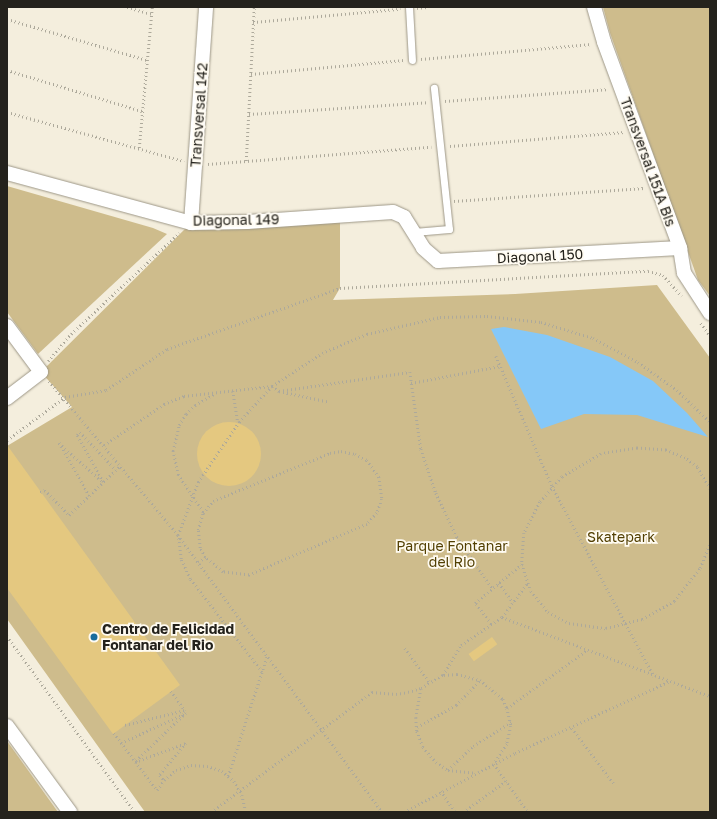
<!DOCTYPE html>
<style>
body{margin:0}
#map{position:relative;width:717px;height:819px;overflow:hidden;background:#f4eedd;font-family:"Golos Text",sans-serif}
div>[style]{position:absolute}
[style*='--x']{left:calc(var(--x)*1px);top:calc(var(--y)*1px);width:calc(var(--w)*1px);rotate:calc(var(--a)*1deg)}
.green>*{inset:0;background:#cebc8c}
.water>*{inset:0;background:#85c8f8}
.building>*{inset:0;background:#e4c880;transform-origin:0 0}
.round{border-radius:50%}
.path>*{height:2.5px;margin-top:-1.25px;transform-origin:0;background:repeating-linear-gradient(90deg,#ada99b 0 1px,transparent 0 4px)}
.roads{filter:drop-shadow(0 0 1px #9d9787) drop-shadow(0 0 1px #9d9787)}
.service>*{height:7px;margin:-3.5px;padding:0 3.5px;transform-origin:3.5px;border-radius:3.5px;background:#fff}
.minor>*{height:14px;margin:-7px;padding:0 7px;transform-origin:7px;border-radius:7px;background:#fff}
.dots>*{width:11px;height:11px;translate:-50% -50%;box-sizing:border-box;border:2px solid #fffbf1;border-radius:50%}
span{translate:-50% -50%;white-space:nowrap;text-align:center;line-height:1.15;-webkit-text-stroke:3.5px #fffbf1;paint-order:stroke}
.street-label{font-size:14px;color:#24221c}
.park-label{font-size:14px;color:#523f02}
.poi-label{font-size:14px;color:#24221c;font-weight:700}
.left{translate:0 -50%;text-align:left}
.frame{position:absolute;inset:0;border:8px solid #24221c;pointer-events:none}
</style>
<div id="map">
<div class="green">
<div style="clip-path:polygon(603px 7px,710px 7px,710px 296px,698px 280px,610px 33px)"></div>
<div style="clip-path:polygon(7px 186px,153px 228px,167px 234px,38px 354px,7px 312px)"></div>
<div style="clip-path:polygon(340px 216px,340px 288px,333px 300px,515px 294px,657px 285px,710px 358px,710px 812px,145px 812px,7px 619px,7px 446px,72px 407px,41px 372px,191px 223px)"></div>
<div style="clip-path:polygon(7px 741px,58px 812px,7px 812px)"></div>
</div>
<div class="water">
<div style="clip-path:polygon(504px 327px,547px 335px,610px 357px,653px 381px,687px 413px,708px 437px,637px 415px,584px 414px,541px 429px,491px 329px)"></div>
</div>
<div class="building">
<div class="round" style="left:197px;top:422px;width:64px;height:64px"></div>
<div style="clip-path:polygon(7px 445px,180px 685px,113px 734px,7px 588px)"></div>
<div style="left:492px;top:637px;width:9px;height:29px;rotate:54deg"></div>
</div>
<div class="path">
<div style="--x:127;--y:7;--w:25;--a:16"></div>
<div style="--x:417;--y:8;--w:10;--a:-6"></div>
<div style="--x:7;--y:19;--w:146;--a:16.3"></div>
<div style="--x:253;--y:22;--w:148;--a:-5.1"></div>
<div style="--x:421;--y:59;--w:171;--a:-5"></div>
<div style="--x:7;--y:70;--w:141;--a:16.9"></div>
<div style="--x:251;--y:74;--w:154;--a:-5.2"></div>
<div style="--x:445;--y:101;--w:162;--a:-4.2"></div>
<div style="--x:7;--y:112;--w:184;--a:15.5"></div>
<div style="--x:249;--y:114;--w:179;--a:-3.8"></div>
<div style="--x:450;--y:146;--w:175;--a:-4.6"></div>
<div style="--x:139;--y:148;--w:142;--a:-84.7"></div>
<div style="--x:246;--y:161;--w:154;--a:-87"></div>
<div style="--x:208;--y:164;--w:224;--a:-4.4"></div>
<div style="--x:454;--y:201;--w:191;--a:-3.9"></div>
<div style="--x:701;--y:323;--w:16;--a:55"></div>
<div style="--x:496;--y:356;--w:142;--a:66.7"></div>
<div style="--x:552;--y:486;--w:216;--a:61.8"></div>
<div style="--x:48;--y:361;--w:35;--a:-50"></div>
<div style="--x:71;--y:334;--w:148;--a:-43.1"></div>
<div style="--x:49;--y:381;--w:201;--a:50"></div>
<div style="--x:178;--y:535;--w:344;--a:53.6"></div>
<div style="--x:411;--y:383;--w:91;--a:-10.8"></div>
<div style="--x:233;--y:391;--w:31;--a:81"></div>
<div style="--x:279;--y:391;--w:132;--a:-8.3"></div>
<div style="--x:410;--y:372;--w:78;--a:81.9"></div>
<div style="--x:421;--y:449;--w:46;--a:71.2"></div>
<div style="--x:436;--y:493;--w:49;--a:64.5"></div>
<div style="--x:457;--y:537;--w:62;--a:55.5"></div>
<div style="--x:7;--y:440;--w:72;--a:-36.6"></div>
<div style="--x:65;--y:397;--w:42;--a:-9.7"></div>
<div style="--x:106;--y:390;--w:73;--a:-33.9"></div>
<div style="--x:167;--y:349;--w:183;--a:-19.4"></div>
<div style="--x:340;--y:288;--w:308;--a:-3.2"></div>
<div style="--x:648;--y:271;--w:16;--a:15"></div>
<div style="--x:663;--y:275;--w:28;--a:48"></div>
<div style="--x:104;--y:445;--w:73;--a:-34.3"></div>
<div style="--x:164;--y:404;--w:22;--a:-22"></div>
<div style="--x:184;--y:396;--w:89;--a:-6.5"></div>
<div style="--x:272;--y:386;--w:9;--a:36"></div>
<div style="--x:279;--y:391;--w:52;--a:12.2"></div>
<div style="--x:341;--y:451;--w:14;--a:12"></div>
<div style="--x:355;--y:454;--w:13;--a:27"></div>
<div style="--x:367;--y:460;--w:21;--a:55"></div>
<div style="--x:379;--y:477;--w:22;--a:82"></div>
<div style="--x:382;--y:499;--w:15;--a:110"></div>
<div style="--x:377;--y:513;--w:15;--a:132"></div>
<div style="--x:367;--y:524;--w:129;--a:156.6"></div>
<div style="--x:249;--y:575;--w:26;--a:-173"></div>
<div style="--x:223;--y:572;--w:23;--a:-140"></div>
<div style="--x:205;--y:557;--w:10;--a:-119"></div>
<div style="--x:200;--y:548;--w:18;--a:-96"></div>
<div style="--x:198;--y:530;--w:18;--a:-74"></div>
<div style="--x:203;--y:513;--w:16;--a:-50"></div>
<div style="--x:213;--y:501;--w:126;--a:-22.3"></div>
<div style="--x:330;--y:453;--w:11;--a:-10"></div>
<div style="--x:710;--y:489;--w:26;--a:-121"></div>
<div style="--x:697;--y:467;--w:15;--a:-143"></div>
<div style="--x:685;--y:458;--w:21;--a:-157"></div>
<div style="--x:666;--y:450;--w:29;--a:-176"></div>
<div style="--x:637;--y:448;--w:36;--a:171"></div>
<div style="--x:601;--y:454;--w:45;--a:149.5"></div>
<div style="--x:562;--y:477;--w:33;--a:131"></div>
<div style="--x:540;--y:502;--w:35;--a:117"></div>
<div style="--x:524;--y:533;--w:31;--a:94"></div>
<div style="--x:522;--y:564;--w:28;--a:72"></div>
<div style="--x:531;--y:591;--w:27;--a:51"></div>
<div style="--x:548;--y:612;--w:24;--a:28"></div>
<div style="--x:569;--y:623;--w:37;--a:8"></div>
<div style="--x:606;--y:628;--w:37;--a:-14"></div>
<div style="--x:642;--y:619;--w:37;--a:-29"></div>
<div style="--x:674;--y:601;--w:42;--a:-51.8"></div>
<div style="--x:700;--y:568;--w:27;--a:-68"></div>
<div style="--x:40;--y:492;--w:5;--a:-22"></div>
<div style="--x:45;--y:490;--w:35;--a:46"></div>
<div style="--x:69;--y:515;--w:72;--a:-43.9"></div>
<div style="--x:89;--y:496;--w:61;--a:-119.5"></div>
<div style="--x:59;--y:443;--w:59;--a:41.6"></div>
<div style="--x:103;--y:482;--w:54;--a:-119"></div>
<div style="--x:77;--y:435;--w:4;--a:-45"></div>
<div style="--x:80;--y:432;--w:52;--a:46.5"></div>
<div style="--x:203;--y:512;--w:45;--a:-124"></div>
<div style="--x:178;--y:475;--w:25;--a:-102"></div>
<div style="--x:173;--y:451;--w:27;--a:-77"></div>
<div style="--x:179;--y:425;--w:13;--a:-58"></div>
<div style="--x:186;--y:414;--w:13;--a:-45"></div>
<div style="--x:195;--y:405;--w:22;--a:-30"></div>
<div style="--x:198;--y:562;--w:9;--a:-36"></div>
<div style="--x:499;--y:583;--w:24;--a:54"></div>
<div style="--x:502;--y:617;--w:41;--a:-52.9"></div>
<div style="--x:491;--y:624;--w:26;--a:-127"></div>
<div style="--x:475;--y:603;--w:61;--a:-39.7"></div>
<div style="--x:7;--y:636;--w:218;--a:54"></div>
<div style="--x:405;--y:648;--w:43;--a:54.5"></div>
<div style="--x:262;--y:672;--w:118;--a:-127.7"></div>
<div style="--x:190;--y:579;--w:22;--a:-114"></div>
<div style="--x:181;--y:559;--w:24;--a:-97"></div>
<div style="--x:178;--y:535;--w:57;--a:-69.3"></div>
<div style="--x:198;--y:482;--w:73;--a:-55.7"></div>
<div style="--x:239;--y:422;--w:49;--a:-47.5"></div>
<div style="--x:272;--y:386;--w:60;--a:-33.4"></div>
<div style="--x:322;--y:353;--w:49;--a:-22.9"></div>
<div style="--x:367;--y:334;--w:75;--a:-13.1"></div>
<div style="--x:440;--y:317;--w:47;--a:-1.2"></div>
<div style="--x:487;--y:316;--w:54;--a:6.3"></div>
<div style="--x:541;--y:322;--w:54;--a:17.1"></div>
<div style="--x:593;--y:338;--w:51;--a:28.1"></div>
<div style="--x:638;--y:362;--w:48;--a:35.7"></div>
<div style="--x:677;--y:390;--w:46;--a:44.1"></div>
<div style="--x:444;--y:675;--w:13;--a:-4"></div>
<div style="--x:457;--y:674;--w:24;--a:15"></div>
<div style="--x:480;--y:680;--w:30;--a:40"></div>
<div style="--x:503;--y:699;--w:10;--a:66"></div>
<div style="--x:507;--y:708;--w:18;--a:77"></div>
<div style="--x:511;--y:726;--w:18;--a:103"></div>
<div style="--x:507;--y:744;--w:24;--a:123"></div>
<div style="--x:494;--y:764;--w:59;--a:54.7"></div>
<div style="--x:421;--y:689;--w:29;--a:100"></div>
<div style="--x:416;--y:718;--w:13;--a:86"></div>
<div style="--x:417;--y:731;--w:17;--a:69"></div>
<div style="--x:423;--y:747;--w:20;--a:49"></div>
<div style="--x:436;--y:762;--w:14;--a:34"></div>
<div style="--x:448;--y:770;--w:27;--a:6"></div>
<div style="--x:171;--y:691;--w:24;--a:54"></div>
<div style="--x:507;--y:708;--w:99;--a:-35.9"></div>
<div style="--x:125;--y:725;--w:62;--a:-14"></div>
<div style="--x:417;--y:727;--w:45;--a:-29.4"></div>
<div style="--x:456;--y:705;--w:35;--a:-46"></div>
<div style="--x:572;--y:728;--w:71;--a:53"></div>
<div style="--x:114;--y:733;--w:71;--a:53"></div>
<div style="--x:157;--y:790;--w:12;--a:-55"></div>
<div style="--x:164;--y:780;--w:16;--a:-40"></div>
<div style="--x:176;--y:770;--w:16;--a:-18"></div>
<div style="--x:191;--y:765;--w:16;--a:4"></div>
<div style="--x:207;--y:766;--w:16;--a:18"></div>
<div style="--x:222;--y:771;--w:16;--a:40"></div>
<div style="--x:234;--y:781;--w:16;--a:60"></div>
<div style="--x:242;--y:795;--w:17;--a:77"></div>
<div style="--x:121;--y:743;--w:72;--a:-24.8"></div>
<div style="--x:186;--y:713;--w:71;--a:136.1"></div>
<div style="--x:135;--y:762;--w:54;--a:-20.4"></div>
<div style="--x:186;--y:743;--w:41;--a:129.1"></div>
<div style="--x:160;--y:775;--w:6;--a:51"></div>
<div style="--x:448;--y:770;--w:35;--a:-44"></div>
<div style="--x:473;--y:746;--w:45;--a:-32.3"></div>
<div style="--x:228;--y:776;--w:126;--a:-72"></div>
<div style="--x:441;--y:791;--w:25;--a:56"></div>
<div style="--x:211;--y:812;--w:201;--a:-36.7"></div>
<div style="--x:372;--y:692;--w:24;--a:5"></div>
<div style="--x:396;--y:694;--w:12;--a:-9"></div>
<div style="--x:408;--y:692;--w:14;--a:-17"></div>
<div style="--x:421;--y:688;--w:26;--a:-31"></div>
<div style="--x:443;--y:675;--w:35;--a:-59"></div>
<div style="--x:461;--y:645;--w:50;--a:-34.3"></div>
<div style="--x:502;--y:617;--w:222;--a:20.8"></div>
<div style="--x:404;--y:812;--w:126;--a:-28"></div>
<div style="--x:515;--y:753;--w:171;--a:-24.9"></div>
<div style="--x:463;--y:812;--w:53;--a:-35.8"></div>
</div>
<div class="roads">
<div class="service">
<div style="--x:409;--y:7;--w:53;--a:86.8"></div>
<div style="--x:414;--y:232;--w:35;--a:-5"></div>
<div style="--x:449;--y:229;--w:142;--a:-96.1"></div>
</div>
<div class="minor">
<div style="--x:594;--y:7;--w:36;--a:74"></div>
<div style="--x:604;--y:42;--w:220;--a:69.7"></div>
<div style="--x:680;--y:248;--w:25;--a:81"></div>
<div style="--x:684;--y:273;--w:48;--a:57"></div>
<div style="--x:7;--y:173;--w:191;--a:15.2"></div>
<div style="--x:191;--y:223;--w:56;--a:-1"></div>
<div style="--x:247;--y:222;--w:146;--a:-3.9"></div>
<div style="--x:393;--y:212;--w:12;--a:24"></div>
<div style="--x:404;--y:217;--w:36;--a:58"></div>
<div style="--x:423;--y:248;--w:20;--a:41"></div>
<div style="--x:438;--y:261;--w:242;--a:-3.1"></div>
<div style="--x:191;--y:223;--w:217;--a:-86"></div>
<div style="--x:7;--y:326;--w:57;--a:53.5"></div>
<div style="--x:41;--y:372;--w:43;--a:142.6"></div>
<div style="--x:7;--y:726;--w:107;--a:53.8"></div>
</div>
</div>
<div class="dots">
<div style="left:94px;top:637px;background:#176c9d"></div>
</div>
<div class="street-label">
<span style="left:199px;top:115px;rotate:-86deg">Transversal 142</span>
<span style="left:648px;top:162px;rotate:70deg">Transversal 151A Bis</span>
<span style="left:236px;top:220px;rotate:-1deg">Diagonal 149</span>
<span style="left:540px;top:256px;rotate:-3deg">Diagonal 150</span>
</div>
<div class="park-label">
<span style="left:621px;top:537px">Skatepark</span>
<span style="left:452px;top:554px">Parque Fontanar<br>del Rio</span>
</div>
<div class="poi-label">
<span class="left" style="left:102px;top:637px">Centro de Felicidad<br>Fontanar del Rio</span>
</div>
<div class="frame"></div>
</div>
